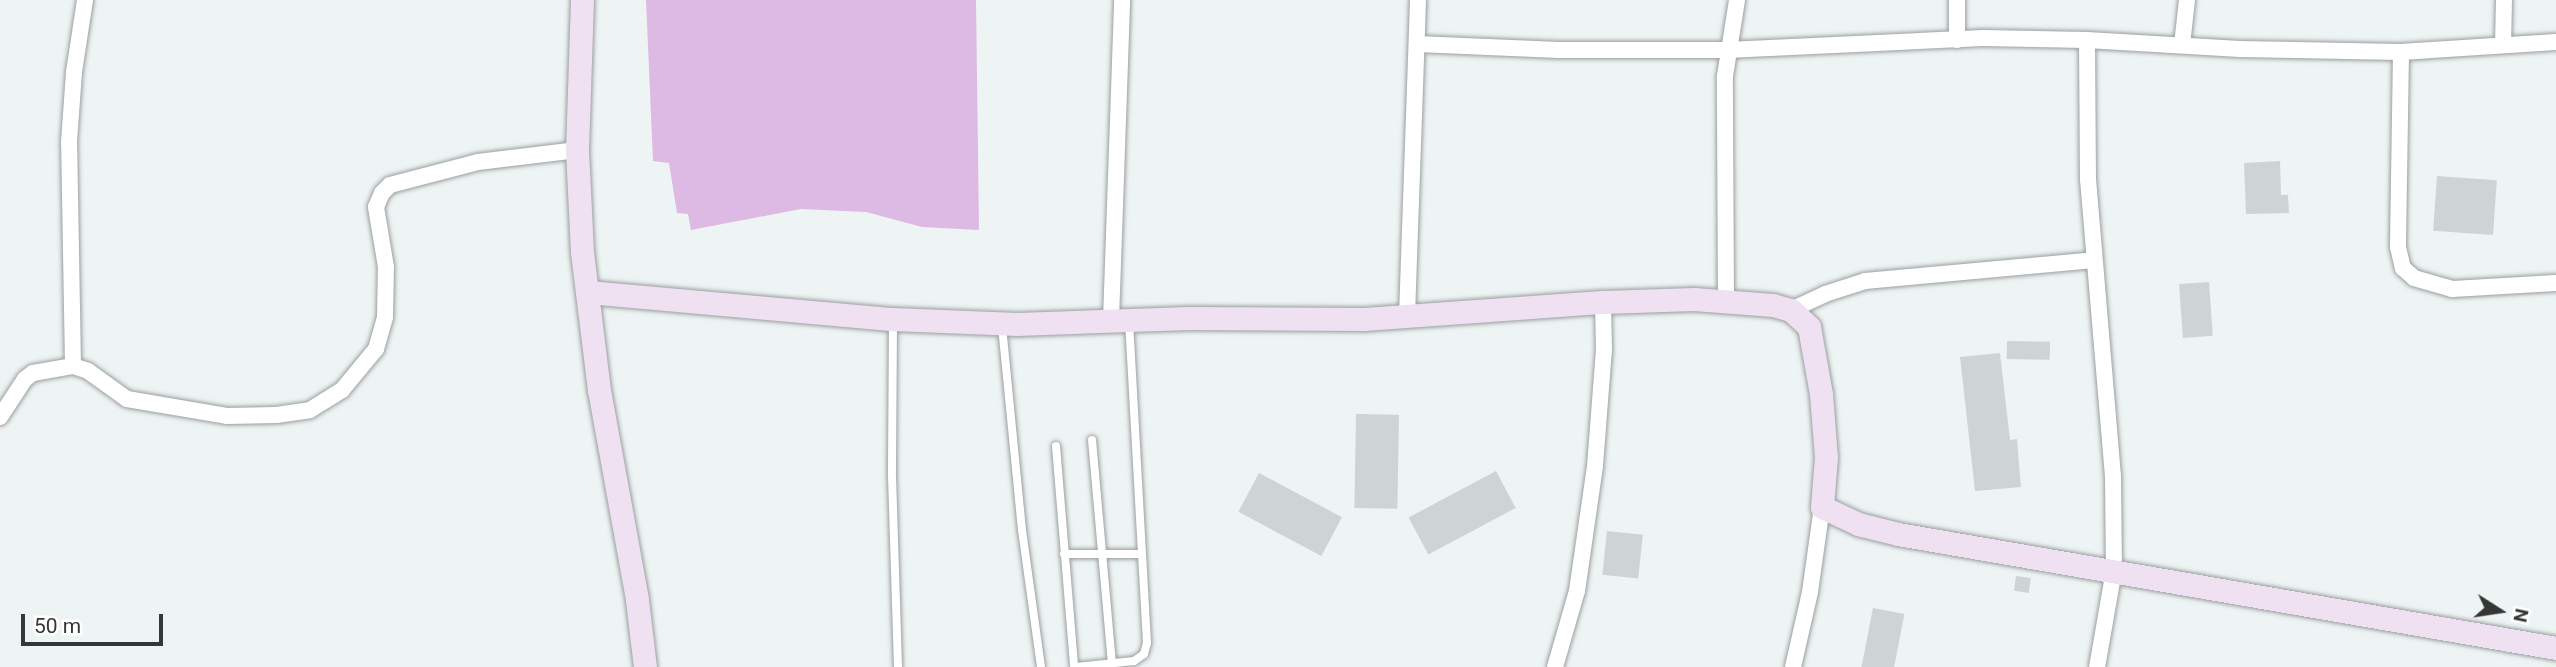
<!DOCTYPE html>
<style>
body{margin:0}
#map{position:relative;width:2556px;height:667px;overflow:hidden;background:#eef4f4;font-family:Roboto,sans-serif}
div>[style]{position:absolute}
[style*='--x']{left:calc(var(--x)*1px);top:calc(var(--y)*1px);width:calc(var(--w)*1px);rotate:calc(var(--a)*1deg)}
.green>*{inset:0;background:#ddbae3}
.building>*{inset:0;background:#ced4d4;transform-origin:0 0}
.roads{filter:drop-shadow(0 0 2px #9a9f9f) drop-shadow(0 0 2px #9a9f9f)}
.lane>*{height:8px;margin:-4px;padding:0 4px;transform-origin:4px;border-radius:4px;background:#fff}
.street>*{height:16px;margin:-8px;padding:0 8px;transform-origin:8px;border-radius:8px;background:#fff}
.secondary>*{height:23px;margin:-11.5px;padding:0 11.5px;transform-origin:11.5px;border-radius:11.5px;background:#efe0f2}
span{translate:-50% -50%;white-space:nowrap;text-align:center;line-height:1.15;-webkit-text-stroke:5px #fff;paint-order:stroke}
.north{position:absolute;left:2465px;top:576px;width:70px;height:70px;-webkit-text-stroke:5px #fff;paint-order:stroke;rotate:102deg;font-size:19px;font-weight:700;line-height:28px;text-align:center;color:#353737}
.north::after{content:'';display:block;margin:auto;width:24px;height:32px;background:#353737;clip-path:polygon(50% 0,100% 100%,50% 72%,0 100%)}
.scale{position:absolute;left:21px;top:614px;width:142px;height:32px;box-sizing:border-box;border:4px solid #353737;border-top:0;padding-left:9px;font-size:21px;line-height:24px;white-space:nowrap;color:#353737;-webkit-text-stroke:5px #fff;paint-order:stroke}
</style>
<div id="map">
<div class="green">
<div style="clip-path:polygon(646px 0,976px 0,979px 230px,922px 227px,866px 212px,801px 209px,691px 230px,688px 214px,677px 213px,669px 163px,653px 161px)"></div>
</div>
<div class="building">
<div style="clip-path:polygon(2280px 161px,2281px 195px,2288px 195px,2289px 213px,2246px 214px,2244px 163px)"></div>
<div style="left:2437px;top:176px;width:60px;height:55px;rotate:4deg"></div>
<div style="left:2209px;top:282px;width:54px;height:30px;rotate:86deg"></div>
<div style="left:2007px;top:341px;width:43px;height:18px;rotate:1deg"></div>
<div style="clip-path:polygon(2000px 353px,2010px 440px,2017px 439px,2021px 487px,1975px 491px,1960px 357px)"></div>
<div style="left:1356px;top:414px;width:43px;height:94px;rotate:1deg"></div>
<div style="left:1496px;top:471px;width:42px;height:99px;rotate:62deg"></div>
<div style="left:1259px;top:473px;width:94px;height:44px;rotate:28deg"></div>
<div style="left:1607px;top:531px;width:36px;height:44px;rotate:6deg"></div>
<div style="left:2016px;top:576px;width:15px;height:15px;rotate:8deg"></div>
<div style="left:1873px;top:608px;width:32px;height:60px;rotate:11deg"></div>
</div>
<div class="roads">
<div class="lane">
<div style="--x:893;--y:322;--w:154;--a:90.4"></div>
<div style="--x:892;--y:476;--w:191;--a:88.2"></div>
<div style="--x:1002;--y:326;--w:205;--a:84.4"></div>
<div style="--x:1022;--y:530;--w:138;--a:82.1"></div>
<div style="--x:1092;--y:440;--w:224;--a:84.9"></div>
<div style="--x:1056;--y:446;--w:222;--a:85.3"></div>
<div style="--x:1064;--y:554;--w:78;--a:0"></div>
<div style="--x:1076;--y:667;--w:58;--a:-5.9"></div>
<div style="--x:1134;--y:661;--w:12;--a:-35"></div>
<div style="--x:1144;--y:654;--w:11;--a:-75"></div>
<div style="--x:1147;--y:643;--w:322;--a:-93.2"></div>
</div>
<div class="street">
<div style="--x:1957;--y:0;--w:40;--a:90"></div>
<div style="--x:2087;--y:40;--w:139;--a:89.6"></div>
<div style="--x:2088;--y:179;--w:298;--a:85.2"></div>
<div style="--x:2113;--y:476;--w:94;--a:89.4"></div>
<div style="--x:2114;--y:570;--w:98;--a:99.9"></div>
<div style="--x:1417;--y:44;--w:142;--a:2.4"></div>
<div style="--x:1559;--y:50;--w:168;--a:0"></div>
<div style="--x:1727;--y:50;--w:256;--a:-2.7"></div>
<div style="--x:1983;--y:38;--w:104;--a:1.1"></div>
<div style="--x:2087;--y:40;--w:153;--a:3.4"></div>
<div style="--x:2240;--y:49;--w:161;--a:1.1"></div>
<div style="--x:2401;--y:52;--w:155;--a:-3.7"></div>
<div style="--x:2503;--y:44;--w:44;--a:-88.7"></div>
<div style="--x:2182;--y:45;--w:45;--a:-83.7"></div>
<div style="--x:2401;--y:52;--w:195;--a:90.9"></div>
<div style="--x:2398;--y:247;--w:22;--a:77"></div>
<div style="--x:2403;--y:268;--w:15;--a:42"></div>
<div style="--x:2414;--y:278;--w:40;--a:16"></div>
<div style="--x:2452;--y:289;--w:104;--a:-3.3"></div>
<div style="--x:1726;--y:302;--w:226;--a:-90.3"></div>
<div style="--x:1725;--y:76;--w:77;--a:-81"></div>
<div style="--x:1791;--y:310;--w:38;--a:-25"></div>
<div style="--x:1825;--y:294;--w:42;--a:-18"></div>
<div style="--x:1865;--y:281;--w:230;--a:-5.2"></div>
<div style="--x:1407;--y:316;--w:316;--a:-88"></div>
<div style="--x:1111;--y:320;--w:320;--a:-88"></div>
<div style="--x:73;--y:366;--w:224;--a:-91"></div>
<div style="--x:69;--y:142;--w:70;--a:-85.9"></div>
<div style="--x:74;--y:72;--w:73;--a:-81.3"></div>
<div style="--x:0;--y:417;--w:45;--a:-56.7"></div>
<div style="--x:25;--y:379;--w:10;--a:-37"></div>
<div style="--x:33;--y:373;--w:41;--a:-9.9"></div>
<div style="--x:73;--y:366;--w:16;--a:18"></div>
<div style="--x:88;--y:371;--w:48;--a:35.7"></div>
<div style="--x:127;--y:399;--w:101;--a:9.6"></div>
<div style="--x:227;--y:416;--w:49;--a:-1.2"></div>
<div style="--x:276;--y:415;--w:34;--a:-8"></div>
<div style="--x:310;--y:410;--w:38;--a:-32"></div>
<div style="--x:342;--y:390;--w:53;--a:-50.3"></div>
<div style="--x:376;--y:349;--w:33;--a:-74"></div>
<div style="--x:385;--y:317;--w:50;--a:-88.9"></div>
<div style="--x:386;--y:267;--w:61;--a:-99.5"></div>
<div style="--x:376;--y:207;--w:15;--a:-67"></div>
<div style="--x:382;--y:193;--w:11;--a:-45"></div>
<div style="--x:390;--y:185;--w:91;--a:-14.6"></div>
<div style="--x:478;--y:162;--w:100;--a:-6.9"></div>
<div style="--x:1555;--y:667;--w:79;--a:-73.9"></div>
<div style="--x:1577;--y:591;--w:126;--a:-81.8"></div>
<div style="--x:1595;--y:466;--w:116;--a:-85.6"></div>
<div style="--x:1604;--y:350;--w:48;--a:-91.2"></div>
<div style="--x:1793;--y:667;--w:77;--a:-77.2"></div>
<div style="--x:1810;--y:592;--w:86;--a:-82"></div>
</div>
<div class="secondary">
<div style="--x:582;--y:0;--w:150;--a:91.9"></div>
<div style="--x:577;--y:150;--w:102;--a:87.2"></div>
<div style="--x:582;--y:252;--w:139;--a:83"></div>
<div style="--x:599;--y:390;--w:213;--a:79.7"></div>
<div style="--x:637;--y:600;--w:67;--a:83.2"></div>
<div style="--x:588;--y:292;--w:306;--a:5.1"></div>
<div style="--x:893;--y:319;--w:124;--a:2.3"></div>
<div style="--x:1017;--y:324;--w:172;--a:-2"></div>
<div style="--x:1189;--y:318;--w:175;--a:0.3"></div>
<div style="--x:1364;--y:319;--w:240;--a:-4.1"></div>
<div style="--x:1603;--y:302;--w:91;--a:-1.9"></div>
<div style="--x:1694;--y:299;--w:79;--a:4.3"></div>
<div style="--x:1773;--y:305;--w:19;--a:16"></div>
<div style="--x:1791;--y:310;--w:25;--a:43"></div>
<div style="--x:1809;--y:327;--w:68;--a:79.8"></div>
<div style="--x:1821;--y:394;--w:63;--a:85.5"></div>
<div style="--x:1826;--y:457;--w:50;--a:94.6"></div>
<div style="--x:1822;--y:507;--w:40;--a:25"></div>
<div style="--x:1858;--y:524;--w:41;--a:14"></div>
<div style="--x:1898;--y:534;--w:668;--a:9.83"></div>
</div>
</div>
<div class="north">N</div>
<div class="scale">50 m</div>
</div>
